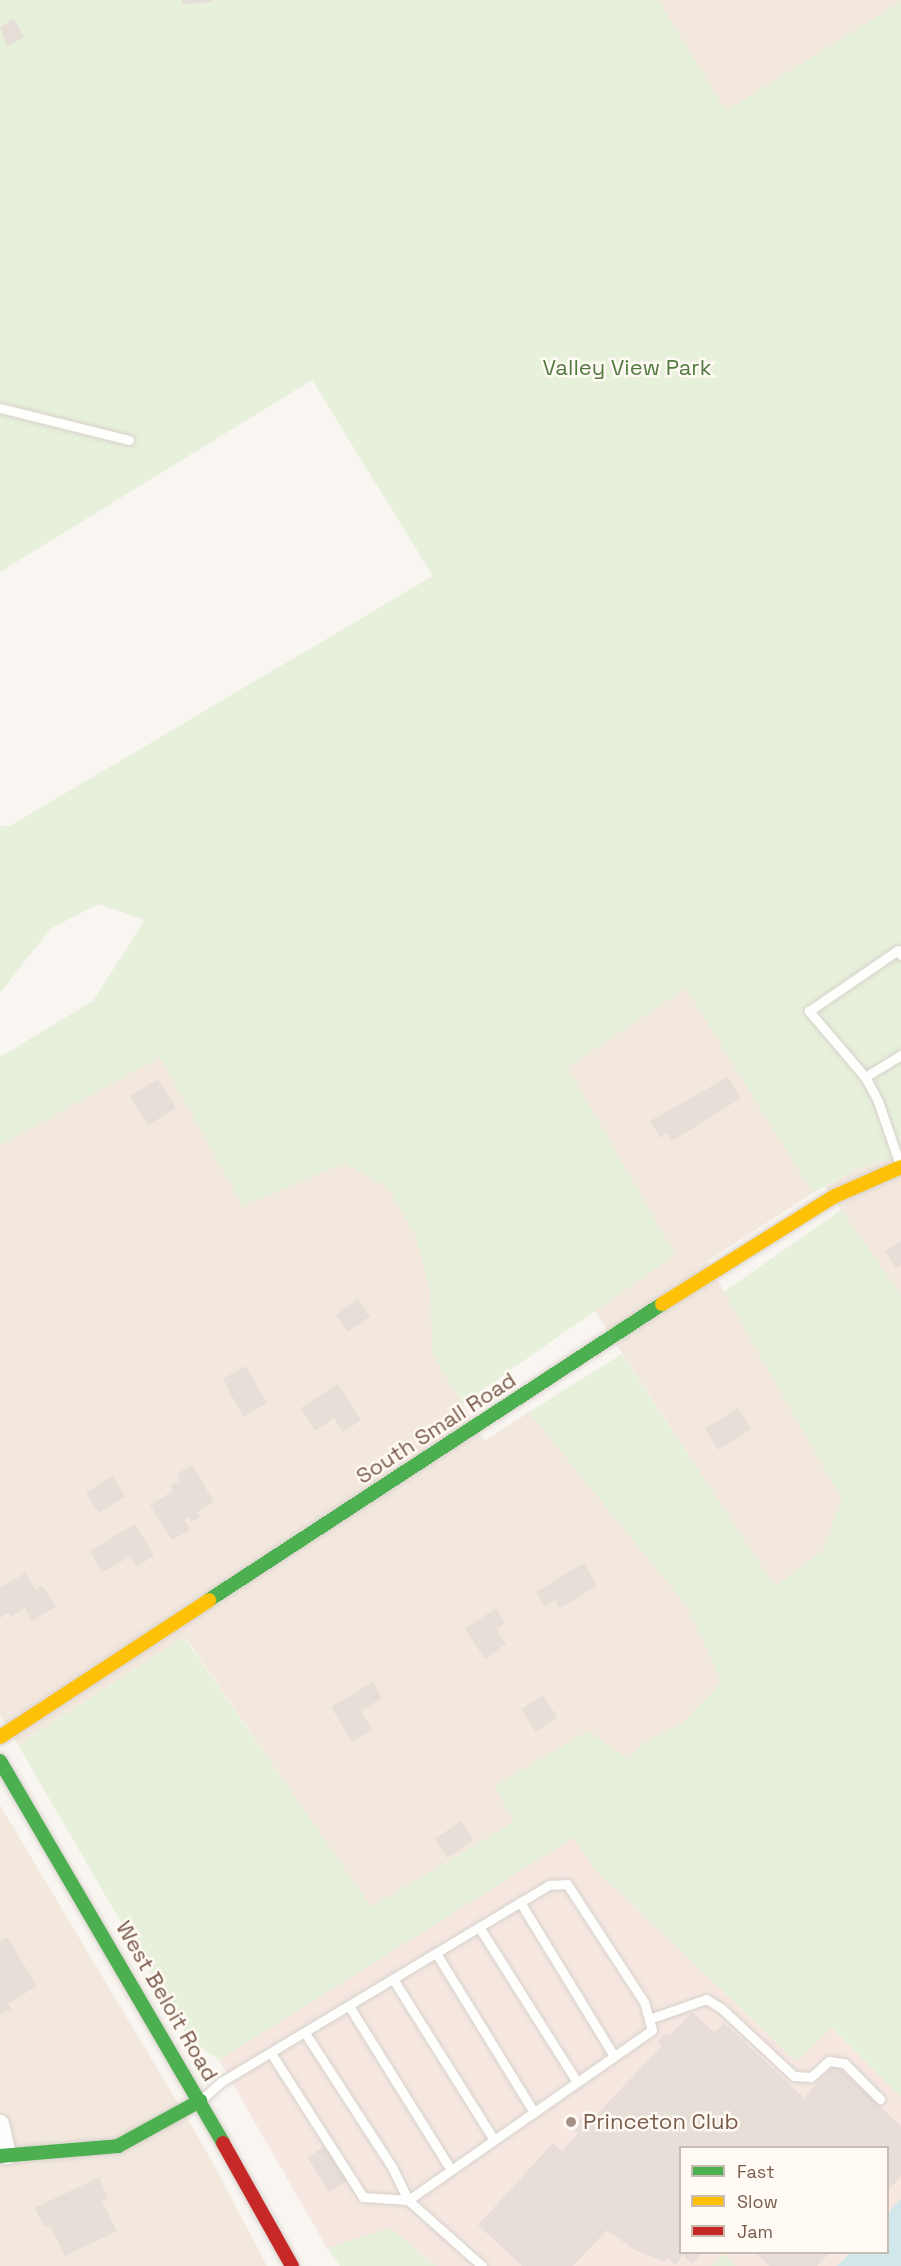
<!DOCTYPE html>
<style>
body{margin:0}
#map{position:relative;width:901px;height:2266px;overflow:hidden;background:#f9f5f0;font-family:"Space Grotesk",sans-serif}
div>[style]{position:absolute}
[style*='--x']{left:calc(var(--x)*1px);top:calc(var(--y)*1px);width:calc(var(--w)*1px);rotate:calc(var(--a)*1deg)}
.residential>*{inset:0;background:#f2e8de}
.commercial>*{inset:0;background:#f6e8e1}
.green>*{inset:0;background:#e7f0db}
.water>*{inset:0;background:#d0e8ea}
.building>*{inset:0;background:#e6ded7;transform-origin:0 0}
.roads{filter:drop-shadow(0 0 2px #d7d1cb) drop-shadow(0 0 2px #d7d1cb)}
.lane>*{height:9px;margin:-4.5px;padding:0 4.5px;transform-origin:4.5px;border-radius:4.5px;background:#fefefd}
.street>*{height:18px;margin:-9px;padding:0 9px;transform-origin:9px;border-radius:9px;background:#fefefd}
.fast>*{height:14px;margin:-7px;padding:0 7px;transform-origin:7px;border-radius:7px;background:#4caf50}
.slow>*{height:14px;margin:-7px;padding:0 7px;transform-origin:7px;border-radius:7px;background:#ffc107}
.jam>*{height:14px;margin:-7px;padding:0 7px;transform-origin:7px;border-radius:7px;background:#c62828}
.dots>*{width:16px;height:16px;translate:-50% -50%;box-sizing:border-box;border:3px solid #fffaf3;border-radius:50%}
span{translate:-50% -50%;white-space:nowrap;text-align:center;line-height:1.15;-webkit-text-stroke:5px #fffaf3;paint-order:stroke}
.park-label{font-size:22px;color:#537a41}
.street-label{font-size:22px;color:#7a5c4d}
.poi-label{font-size:22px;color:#7a5c4d}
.left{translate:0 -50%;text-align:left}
.legend{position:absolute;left:679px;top:2146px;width:210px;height:108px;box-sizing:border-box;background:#fffaf3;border:2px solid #cabbb1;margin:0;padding:8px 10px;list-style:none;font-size:18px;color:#7a5c4d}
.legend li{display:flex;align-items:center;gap:12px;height:30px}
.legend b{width:30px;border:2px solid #cabbb1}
</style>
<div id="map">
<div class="residential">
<div style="clip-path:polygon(658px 0,901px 0,901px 2px,726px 112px)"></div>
<div style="clip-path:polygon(686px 987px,813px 1193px,707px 1261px,842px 1499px,823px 1550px,775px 1587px,594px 1310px,675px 1255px,567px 1067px)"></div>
<div style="clip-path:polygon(160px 1057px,243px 1206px,345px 1163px,388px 1188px,415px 1234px,430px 1289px,433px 1354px,485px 1441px,529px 1412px,687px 1606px,722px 1682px,684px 1722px,641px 1745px,628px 1759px,495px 1786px,514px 1822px,371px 1907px,185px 1637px,18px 1745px,0 1715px,0 1145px)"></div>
<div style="clip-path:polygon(901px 1155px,901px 1295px,825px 1187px,856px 1170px)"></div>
<div style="clip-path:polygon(0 1805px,207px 2152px,267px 2266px,0 2266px)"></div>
</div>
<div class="commercial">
<div style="clip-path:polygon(evenodd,574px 1837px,594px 1868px,796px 2061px,831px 2027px,901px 2097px,901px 2266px,436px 2266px,390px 2228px,327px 2248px,219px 2060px,574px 1837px,680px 2148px,888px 2148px,888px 2252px,680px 2252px,680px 2148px)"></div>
</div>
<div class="green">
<div style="clip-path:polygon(0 0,658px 0,726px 111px,901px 2px,901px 1155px,856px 1170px,813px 1193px,686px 988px,567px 1067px,675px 1255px,462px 1404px,433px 1354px,430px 1289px,415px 1234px,388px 1188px,345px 1163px,243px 1206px,160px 1057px,0 1145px,0 1057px,93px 1001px,145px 920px,98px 904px,50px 929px,0 993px,0 826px,10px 826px,433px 576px,312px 380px,0 572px)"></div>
<div style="clip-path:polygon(841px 1210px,901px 1295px,901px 2097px,832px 2027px,796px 2061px,594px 1868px,574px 1837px,219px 2060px,189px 2039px,18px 1745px,184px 1637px,371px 1907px,514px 1822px,495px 1786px,588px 1731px,628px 1759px,641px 1745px,684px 1722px,722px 1682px,687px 1606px,529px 1412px,622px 1354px,775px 1587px,823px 1550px,842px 1499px,724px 1292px)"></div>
<div style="clip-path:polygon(390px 2228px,436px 2266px,340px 2266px,327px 2248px)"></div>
<div style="clip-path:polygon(723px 2254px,736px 2266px,711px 2266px)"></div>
</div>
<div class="water">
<div style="clip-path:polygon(901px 2199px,901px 2266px,837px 2266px,850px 2253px,888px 2252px,888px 2213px)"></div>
</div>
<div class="building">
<div style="clip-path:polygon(182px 0,212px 0,212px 2px,182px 4px)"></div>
<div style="clip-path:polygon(14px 19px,24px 37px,7px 46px,0 27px)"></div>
<div style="clip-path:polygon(728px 1077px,741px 1098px,672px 1141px,667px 1133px,660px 1138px,650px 1121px)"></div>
<div style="left:158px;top:1079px;width:34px;height:33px;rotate:58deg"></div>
<div style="clip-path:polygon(901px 1241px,901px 1265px,896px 1268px,885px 1251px)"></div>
<div style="left:358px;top:1299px;width:21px;height:27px;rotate:55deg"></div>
<div style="left:246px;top:1366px;width:43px;height:27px;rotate:61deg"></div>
<div style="clip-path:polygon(338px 1384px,361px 1420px,343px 1432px,334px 1418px,315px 1431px,301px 1408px)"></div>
<div style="left:738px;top:1408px;width:25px;height:39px;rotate:58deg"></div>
<div style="clip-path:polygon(192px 1465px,214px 1502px,197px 1512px,200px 1517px,191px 1522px,189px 1518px,184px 1520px,190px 1530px,172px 1540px,150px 1505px,173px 1491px,170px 1486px,180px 1480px,177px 1474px)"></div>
<div style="left:112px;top:1476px;width:24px;height:31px;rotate:57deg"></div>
<div style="clip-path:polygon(135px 1524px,154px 1556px,137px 1566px,131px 1556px,102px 1572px,90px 1551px)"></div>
<div style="clip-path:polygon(584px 1563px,597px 1586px,560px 1608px,555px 1600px,545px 1606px,536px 1592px)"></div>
<div style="clip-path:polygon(25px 1573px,36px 1590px,42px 1585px,56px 1606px,32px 1621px,25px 1608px,10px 1617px,8px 1613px,0 1618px,0 1588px)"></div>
<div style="clip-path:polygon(496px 1608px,505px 1623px,496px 1629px,506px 1644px,485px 1659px,465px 1629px)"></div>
<div style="clip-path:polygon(373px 1682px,382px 1698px,361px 1711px,372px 1730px,352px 1742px,331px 1707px)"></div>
<div style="left:543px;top:1695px;width:27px;height:26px;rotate:57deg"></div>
<div style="left:461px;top:1821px;width:23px;height:32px;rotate:56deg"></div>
<div style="clip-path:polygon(7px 1937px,37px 1986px,8px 2004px,11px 2009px,0 2015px,0 1941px)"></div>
<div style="clip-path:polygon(692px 2012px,714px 2032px,724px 2023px,804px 2098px,835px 2064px,901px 2126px,901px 2176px,888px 2191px,888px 2148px,680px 2148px,680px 2252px,703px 2252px,692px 2264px,683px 2255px,675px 2265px,668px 2257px,664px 2261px,636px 2251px,607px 2230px,573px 2266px,522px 2266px,478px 2225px,553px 2143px,562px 2151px,578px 2133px,571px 2127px,584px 2115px,590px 2121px,662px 2046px,657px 2042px,666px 2033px,669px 2036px)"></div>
<div style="left:327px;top:2145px;width:41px;height:23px;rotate:58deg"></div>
<div style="clip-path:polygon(99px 2177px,108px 2198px,102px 2201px,117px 2231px,65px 2256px,50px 2225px,44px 2227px,35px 2208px)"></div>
<div style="clip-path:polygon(755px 2252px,830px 2252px,817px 2266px,769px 2266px)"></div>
</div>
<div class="roads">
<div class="lane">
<div style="--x:0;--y:408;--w:133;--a:13.9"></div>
<div style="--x:865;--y:1077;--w:42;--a:-31.4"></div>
<div style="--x:900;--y:1165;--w:68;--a:-109"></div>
<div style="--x:878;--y:1101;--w:27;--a:-118"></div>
<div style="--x:865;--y:1077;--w:87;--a:-130.3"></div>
<div style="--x:809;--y:1011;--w:108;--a:-34.4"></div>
<div style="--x:898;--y:950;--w:6;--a:59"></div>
<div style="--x:520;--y:1902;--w:180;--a:58.6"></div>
<div style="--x:479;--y:1927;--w:183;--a:57.7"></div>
<div style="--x:436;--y:1953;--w:187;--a:58.4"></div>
<div style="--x:393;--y:1979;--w:190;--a:57.9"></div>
<div style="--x:349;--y:2006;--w:193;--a:58.1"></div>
<div style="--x:649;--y:2019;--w:60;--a:-19.3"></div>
<div style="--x:706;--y:1999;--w:17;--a:31"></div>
<div style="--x:721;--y:2008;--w:100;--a:43"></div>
<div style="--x:794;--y:2076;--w:17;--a:3"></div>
<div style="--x:811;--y:2077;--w:24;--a:-42"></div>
<div style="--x:829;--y:2061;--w:15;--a:8"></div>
<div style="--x:844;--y:2063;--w:51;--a:45"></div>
<div style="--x:305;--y:2033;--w:160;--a:57"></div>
<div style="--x:392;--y:2167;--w:37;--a:64"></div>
<div style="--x:408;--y:2200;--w:99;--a:41.7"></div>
<div style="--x:201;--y:2100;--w:27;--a:-42"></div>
<div style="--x:221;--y:2082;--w:383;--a:-31"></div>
<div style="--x:549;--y:1885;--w:18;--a:-3"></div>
<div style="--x:567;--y:1884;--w:141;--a:56.9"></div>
<div style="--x:644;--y:2002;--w:29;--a:74"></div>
<div style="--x:652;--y:2030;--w:297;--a:145.1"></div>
<div style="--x:408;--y:2200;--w:45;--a:-176.2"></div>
<div style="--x:363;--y:2197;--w:171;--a:-122.6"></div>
</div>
<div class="street">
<div style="--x:0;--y:2124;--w:32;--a:77"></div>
</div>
<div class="fast">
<div style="--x:209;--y:1600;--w:541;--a:-33.16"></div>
<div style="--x:0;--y:1761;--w:442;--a:59.7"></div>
<div style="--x:0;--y:2156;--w:118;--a:-4.8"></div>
<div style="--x:118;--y:2146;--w:94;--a:-28.8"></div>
</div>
<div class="slow">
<div style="--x:662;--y:1304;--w:204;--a:-32"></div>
<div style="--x:835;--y:1196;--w:72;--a:-23.7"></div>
<div style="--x:0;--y:1737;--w:250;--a:-33.2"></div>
</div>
<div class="jam">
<div style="--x:223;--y:2143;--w:141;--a:60.7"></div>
</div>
</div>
<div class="dots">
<div style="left:571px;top:2122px;background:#a69286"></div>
</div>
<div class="park-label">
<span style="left:627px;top:368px">Valley View Park</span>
</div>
<div class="street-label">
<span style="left:436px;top:1428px;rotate:-33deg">South Small Road</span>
<span style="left:167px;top:2001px;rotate:60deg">West Beloit Road</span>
</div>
<div class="poi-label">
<span class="left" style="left:583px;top:2122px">Princeton Club</span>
</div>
<ul class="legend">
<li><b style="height:8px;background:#4caf50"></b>Fast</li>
<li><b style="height:8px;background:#ffc107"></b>Slow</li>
<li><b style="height:8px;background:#c62828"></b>Jam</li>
</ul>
</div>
